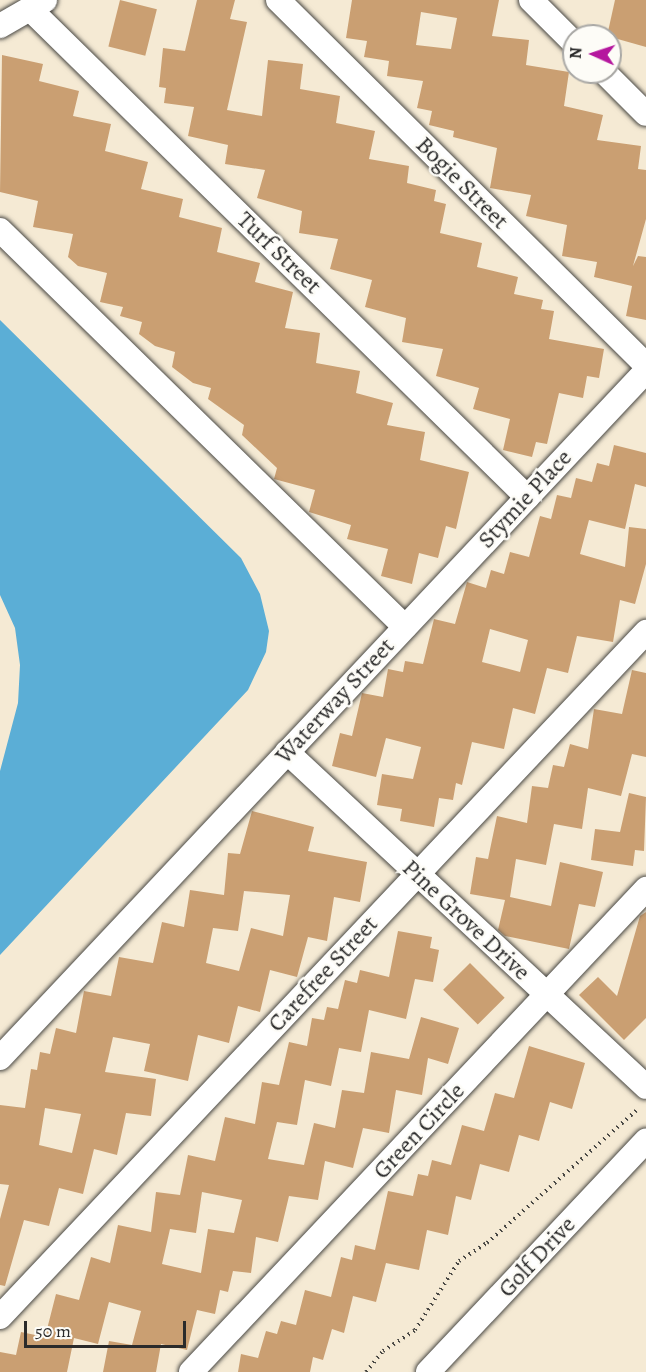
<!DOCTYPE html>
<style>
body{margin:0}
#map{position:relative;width:646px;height:1372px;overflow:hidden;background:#f5ead4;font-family:Alegreya,serif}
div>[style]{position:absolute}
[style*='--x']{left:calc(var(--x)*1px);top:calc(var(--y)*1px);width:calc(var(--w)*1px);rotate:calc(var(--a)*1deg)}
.water>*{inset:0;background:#5baed6}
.building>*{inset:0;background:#ca9f72;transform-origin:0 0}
.path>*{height:4px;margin-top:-2px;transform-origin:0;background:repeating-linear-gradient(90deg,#494844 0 1.5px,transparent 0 6px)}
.roads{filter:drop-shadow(0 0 2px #494844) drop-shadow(0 0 2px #494844)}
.minor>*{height:24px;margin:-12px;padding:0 12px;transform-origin:12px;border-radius:12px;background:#fff}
span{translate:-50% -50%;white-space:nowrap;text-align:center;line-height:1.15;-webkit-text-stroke:5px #fdfcf7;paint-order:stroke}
.street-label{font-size:24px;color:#2b2b2b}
.north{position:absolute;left:562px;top:24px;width:60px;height:60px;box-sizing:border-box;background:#fdfcf7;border:2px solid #a9a8a5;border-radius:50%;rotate:273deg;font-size:16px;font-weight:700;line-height:24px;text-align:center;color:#2b2b2b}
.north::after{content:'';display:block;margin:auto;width:21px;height:27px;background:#b5179e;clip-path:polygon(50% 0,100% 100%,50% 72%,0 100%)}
.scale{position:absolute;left:24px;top:1321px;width:162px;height:27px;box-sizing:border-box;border:3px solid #2b2b2b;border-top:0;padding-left:8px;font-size:18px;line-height:21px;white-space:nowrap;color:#2b2b2b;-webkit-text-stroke:4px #fdfcf7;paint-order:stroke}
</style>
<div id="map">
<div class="water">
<div style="clip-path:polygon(0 320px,241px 558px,260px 594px,269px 631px,266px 652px,248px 690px,0 955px,0 771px,18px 703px,20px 665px,15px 628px,0 595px)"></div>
</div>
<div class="building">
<div style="left:120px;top:0;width:38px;height:48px;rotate:14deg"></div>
<div style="clip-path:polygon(197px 0,235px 0,230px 19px,247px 22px,227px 110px,262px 116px,268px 60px,303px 64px,300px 89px,340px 96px,336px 123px,375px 131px,369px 159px,409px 166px,407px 183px,436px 190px,434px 201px,446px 204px,440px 233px,482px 243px,477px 267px,518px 277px,514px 294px,543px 300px,541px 309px,554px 311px,549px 339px,604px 349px,599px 378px,587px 376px,583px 398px,559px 393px,547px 444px,536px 442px,532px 457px,503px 450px,510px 419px,473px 409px,479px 388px,436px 376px,443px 349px,402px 342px,406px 318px,365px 307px,372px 280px,330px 269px,338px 239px,299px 233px,302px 211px,257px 198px,265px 170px,225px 164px,228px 145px,188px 136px,194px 107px,164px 103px,166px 88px,159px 87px,163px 48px,185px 51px)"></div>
<div style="clip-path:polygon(evenodd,352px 0,499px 0,492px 36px,529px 40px,526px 65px,569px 72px,564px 106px,603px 115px,597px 140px,641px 146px,638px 169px,646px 170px,646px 219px,633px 266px,638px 256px,646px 257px,646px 320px,626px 316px,632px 286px,594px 277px,597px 262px,562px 256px,567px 225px,526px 216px,531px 195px,490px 188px,497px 148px,453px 137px,454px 131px,429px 125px,432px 111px,417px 108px,423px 81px,387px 76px,389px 61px,364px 57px,367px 41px,346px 38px,352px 0,421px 12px,457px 18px,451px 49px,416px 45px,421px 12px)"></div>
<div style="clip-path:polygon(615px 0,646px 0,646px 47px,607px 36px)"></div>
<div style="clip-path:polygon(2px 55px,43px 64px,39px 81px,79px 91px,73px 116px,111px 124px,105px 151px,148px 162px,141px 189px,183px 199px,179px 217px,222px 228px,217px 252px,260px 263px,255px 282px,293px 292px,285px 328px,320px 333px,316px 363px,360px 371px,356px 393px,393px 403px,387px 425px,425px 432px,420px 460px,469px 472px,456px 529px,446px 526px,438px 558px,419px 553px,412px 584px,381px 576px,388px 549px,347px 539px,351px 525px,309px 512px,315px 490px,274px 479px,277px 468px,242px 435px,244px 425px,208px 399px,211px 388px,193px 383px,172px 367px,175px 352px,155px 346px,139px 334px,142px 322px,120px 316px,123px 307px,100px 302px,107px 273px,78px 266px,68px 257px,73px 234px,33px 227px,38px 201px,0 192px)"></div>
<div style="clip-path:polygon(evenodd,614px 445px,646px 453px,646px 487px,635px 484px,625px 529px,589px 520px,580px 554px,625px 567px,629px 527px,646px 529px,646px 564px,635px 604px,620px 600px,613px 642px,577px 636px,568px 673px,547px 668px,535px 714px,513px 708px,504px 749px,472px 742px,462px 785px,456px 783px,453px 800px,439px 798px,434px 827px,400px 821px,402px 809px,377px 805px,382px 774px,413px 779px,421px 747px,386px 738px,376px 777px,332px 766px,340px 733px,352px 736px,362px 693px,383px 697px,388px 669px,403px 672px,405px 661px,423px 664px,434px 619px,455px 624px,467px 582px,486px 588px,491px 570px,504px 574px,510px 552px,529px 557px,540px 516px,551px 519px,557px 495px,571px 498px,576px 478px,592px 482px,597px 463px,609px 466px,614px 445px,490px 629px,528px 640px,520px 672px,482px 662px,490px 629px)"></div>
<div style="clip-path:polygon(632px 670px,646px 673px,646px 757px,632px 754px,621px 796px,588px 788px,582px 829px,554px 824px,546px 865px,516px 859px,510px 897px,551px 906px,560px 862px,603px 872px,595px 907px,579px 904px,569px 949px,505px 936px,498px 930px,505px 900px,470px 894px,476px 857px,488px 859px,497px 816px,527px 823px,532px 786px,548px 788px,553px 765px,564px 767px,570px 744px,588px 749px,594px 709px,622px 714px)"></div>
<div style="clip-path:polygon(629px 793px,646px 797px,644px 851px,635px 850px,633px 866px,591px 860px,595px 829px,620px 832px)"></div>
<div style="clip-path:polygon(evenodd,252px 811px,314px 827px,308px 851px,367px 862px,360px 902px,334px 897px,327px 941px,308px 937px,297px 977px,270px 970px,260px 1012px,238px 1006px,229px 1043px,198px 1035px,188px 1081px,144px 1071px,150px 1044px,113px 1037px,105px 1072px,156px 1079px,151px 1116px,126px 1113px,117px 1155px,94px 1149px,83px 1194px,59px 1188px,49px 1226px,24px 1220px,5px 1286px,0 1285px,0 1219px,9px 1185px,0 1184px,0 1105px,25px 1108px,31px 1069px,37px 1070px,40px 1052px,50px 1054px,56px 1028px,76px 1033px,84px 991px,111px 996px,119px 957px,153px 963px,162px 922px,184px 927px,190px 890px,224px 895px,228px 853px,240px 854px,252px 811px,244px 891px,290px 895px,283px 936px,251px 928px,239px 971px,206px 963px,213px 928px,238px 931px,244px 891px,252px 811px,45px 1108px,81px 1114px,72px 1153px,39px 1145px,45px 1108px)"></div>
<div style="clip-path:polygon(646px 912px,646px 1018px,624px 1040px,579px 995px,598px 977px,617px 996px,640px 916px)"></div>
<div style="clip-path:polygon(evenodd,398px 931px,432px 937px,430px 948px,439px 950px,433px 982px,415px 979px,406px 1019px,369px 1010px,361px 1052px,339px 1048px,331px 1086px,305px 1080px,297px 1125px,277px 1122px,268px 1159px,304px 1165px,314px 1123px,335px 1128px,342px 1090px,364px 1093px,371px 1052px,409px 1059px,421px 1017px,459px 1028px,448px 1064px,428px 1058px,422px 1095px,396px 1090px,389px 1133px,363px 1128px,353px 1168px,325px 1161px,318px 1200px,289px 1196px,278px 1242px,256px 1237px,251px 1273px,233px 1271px,228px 1292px,220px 1290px,215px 1314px,197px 1310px,187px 1350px,161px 1344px,156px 1372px,103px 1372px,109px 1341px,132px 1345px,141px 1311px,109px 1302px,98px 1344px,74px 1338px,67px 1372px,0 1372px,0 1352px,16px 1355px,21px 1332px,45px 1337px,56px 1294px,79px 1300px,91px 1257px,110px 1263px,118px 1225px,151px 1232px,156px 1192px,180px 1195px,188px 1155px,215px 1161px,225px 1117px,255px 1124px,262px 1082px,279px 1085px,289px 1042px,307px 1046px,312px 1018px,324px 1020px,327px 1007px,338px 1009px,345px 980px,357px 983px,360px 970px,389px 977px,398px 931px,202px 1192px,242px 1200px,234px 1233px,208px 1229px,201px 1273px,162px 1264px,170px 1229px,196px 1233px,202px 1192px)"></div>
<div style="left:470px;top:963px;width:49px;height:38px;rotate:45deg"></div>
<div style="clip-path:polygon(529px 1046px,585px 1063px,572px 1109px,550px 1102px,539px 1141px,519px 1135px,509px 1172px,480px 1164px,471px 1200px,456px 1196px,448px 1235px,427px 1230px,419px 1270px,386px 1263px,376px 1302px,353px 1296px,344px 1333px,332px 1329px,323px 1360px,313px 1357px,310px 1372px,238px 1372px,241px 1354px,258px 1358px,266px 1331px,277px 1334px,281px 1321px,296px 1325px,305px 1290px,331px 1297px,341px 1257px,352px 1260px,355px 1245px,375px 1250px,388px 1191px,413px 1196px,418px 1174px,428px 1176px,432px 1160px,451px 1165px,462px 1125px,484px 1131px,495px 1093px,514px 1098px)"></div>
</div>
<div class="path">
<div style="--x:366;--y:1372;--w:27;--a:-51"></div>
<div style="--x:383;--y:1351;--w:38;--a:-33"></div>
<div style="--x:415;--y:1330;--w:82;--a:-57.5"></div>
<div style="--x:459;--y:1261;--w:33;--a:-33"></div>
<div style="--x:487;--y:1243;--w:203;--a:-41.6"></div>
</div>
<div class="roads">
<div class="minor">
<div style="--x:278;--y:0;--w:518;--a:44.77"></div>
<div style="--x:531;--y:0;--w:61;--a:45"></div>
<div style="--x:30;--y:9;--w:697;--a:44.48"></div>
<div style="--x:0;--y:26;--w:52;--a:-30"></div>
<div style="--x:604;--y:72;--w:59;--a:45"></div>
<div style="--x:0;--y:230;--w:567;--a:44.43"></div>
<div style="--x:287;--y:752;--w:491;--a:43"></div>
<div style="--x:0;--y:1058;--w:943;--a:-46.76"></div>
<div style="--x:0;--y:1317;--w:942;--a:-46.68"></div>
<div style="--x:191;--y:1372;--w:664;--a:-46.71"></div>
<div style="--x:428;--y:1372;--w:318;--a:-46.7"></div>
</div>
</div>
<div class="street-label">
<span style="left:462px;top:183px;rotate:45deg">Bogie Street</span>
<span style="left:279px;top:253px;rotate:44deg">Turf Street</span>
<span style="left:525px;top:499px;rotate:-47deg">Stymie Place</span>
<span style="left:335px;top:701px;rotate:-47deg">Waterway Street</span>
<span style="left:466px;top:920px;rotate:43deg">Pine Grove Drive</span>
<span style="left:323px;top:974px;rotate:-47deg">Carefree Street</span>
<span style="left:419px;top:1131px;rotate:-47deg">Green Circle</span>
<span style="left:537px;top:1257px;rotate:-47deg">Golf Drive</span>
</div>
<div class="north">N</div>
<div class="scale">50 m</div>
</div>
